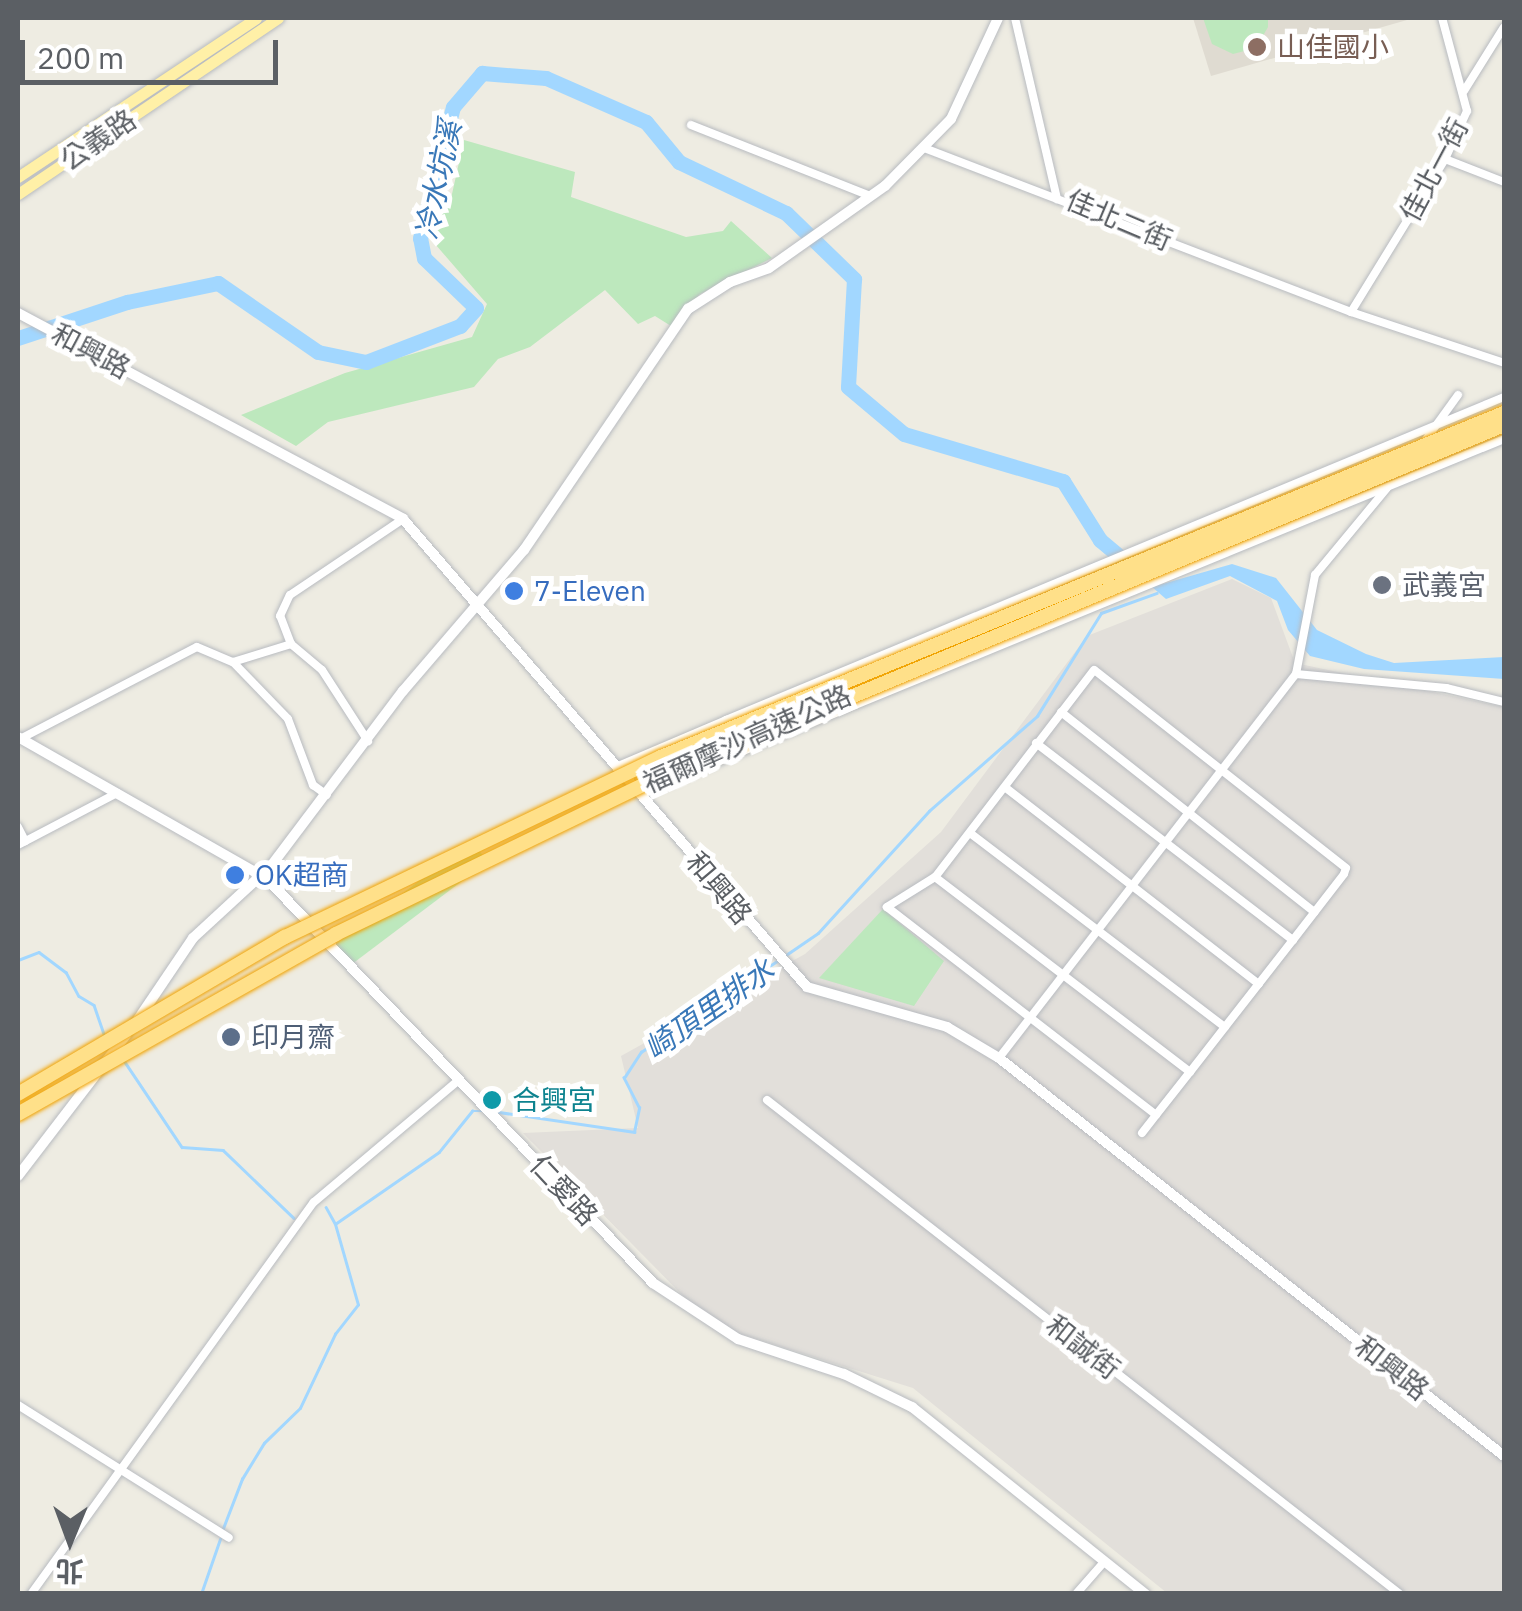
<!DOCTYPE html>
<meta charset="utf-8">
<style>
body{margin:0}
#map{position:relative;width:1522px;height:1611px;overflow:hidden;background:#eeece2;font-family:"IBM Plex Sans","Noto Sans TC",sans-serif}
div>[style]{position:absolute}
[style*='--x']{left:calc(var(--x)*1px);top:calc(var(--y)*1px);width:calc(var(--w)*1px);rotate:calc(var(--a)*1deg)}
.industrial>*{inset:0;background:#e2dfda}
.education>*{inset:0;background:#dfdbd1}
.green>*{inset:0;background:#bde8bd;transform-origin:0 0}
.water>*{inset:0;background:#a2d7ff}
.stream>*{height:2.5px;margin:-1.25px;padding:0 1.25px;transform-origin:1.25px;border-radius:1.25px;background:#a2d7ff}
.river>*{height:15px;margin:-7.5px;padding:0 7.5px;transform-origin:7.5px;border-radius:7.5px;background:#a2d7ff}
.roads{filter:drop-shadow(0 0 2px #b8bbc0) drop-shadow(0 0 2px #b8bbc0)}
.street>*{height:8px;margin:-4px;padding:0 4px;transform-origin:4px;border-radius:4px;background:#fff}
.secondary>*{height:10px;margin:-5px;padding:0 5px;transform-origin:5px;border-radius:5px;background:#fff}
.primary>*{height:11px;margin:-5.5px;padding:0 5.5px;transform-origin:5.5px;border-radius:5.5px;background:#fff0a7}
.bridges{filter:drop-shadow(0 0 2px #f1a300) drop-shadow(0 0 2px #f1a300)}
.highway-bridge>*{height:14px;margin:-7px;padding:0 7px;transform-origin:7px;border-radius:7px;background:#ffe089}
.dots>*{width:28px;height:28px;translate:-50% -50%;box-sizing:border-box;border:5px solid #fff;border-radius:50%}
span{translate:-50% -50%;white-space:nowrap;text-align:center;line-height:1.15;-webkit-text-stroke:10px #fff;paint-order:stroke}
.education-label{font-size:28px;color:#785e54}
.left{translate:0 -50%;text-align:left}
.street-label{font-size:28px;color:#5b5f64}
.worship-label{font-size:28px;color:#5b616d}
.shop-label{font-size:28px;color:#366cbe}
.service-label{font-size:28px;color:#4e5e75}
.culture-label{font-size:28px;color:#0d838f}
.water-label{font-size:30px;color:#3978b8;font-style:italic}
.frame{position:absolute;inset:0;border:20px solid #5b5f64;pointer-events:none}
.north{position:absolute;left:20px;top:1491px;width:100px;height:100px;-webkit-text-stroke:8px #fff;paint-order:stroke;rotate:181deg;font-size:28px;font-weight:700;line-height:40px;text-align:center;color:#5b5f64}
.north::after{content:'';display:block;margin:auto;width:35px;height:45px;background:#5b5f64;clip-path:polygon(50% 0,100% 100%,50% 72%,0 100%)}
.scale{position:absolute;left:20px;top:40px;width:258px;height:45px;box-sizing:border-box;border:5px solid #5b5f64;border-top:0;padding-left:12px;font-size:30px;line-height:35px;white-space:nowrap;color:#5b5f64;-webkit-text-stroke:8px #fff;paint-order:stroke}
</style>
<div id="map">
<div class="industrial">
<div style="clip-path:polygon(1232px 579px,1271px 598px,1295px 663px,1504px 707px,1504px 1593px,1167px 1593px,913px 1388px,731px 1331px,690px 1303px,523px 1133px,638px 1128px,621px 1056px,805px 954px,941px 832px,1087px 636px)"></div>
</div>
<div class="education">
<div style="clip-path:polygon(1193px 18px,1414px 18px,1211px 76px)"></div>
</div>
<div class="green">
<div style="clip-path:polygon(1203px 18px,1268px 18px,1268px 27px,1256px 48px,1233px 54px,1212px 44px)"></div>
<div style="clip-path:polygon(464px 140px,575px 172px,571px 197px,686px 237px,723px 231px,731px 221px,772px 258px,700px 294px,671px 326px,655px 316px,638px 324px,605px 290px,530px 347px,498px 359px,474px 387px,328px 422px,296px 446px,241px 415px,345px 373px,472px 337px,487px 304px,429px 237px,452px 194px)"></div>
<div style="left:472px;top:841px;width:26px;height:176px;rotate:53deg"></div>
<div style="clip-path:polygon(883px 909px,944px 961px,914px 1006px,819px 978px)"></div>
</div>
<div class="water">
<div style="clip-path:polygon(1232px 564px,1276px 578px,1317px 630px,1366px 654px,1394px 663px,1504px 657px,1504px 679px,1364px 669px,1310px 656px,1288px 630px,1277px 601px,1230px 576px,1166px 599px,1152px 587px)"></div>
</div>
<div class="stream">
<div style="--x:783;--y:957;--w:42;--a:-34.4"></div>
<div style="--x:818;--y:933;--w:165;--a:-47.7"></div>
<div style="--x:929;--y:811;--w:144;--a:-41.3"></div>
<div style="--x:1037;--y:716;--w:121;--a:-58.1"></div>
<div style="--x:1101;--y:613;--w:59;--a:-19.7"></div>
<div style="--x:18;--y:960;--w:22;--a:-21"></div>
<div style="--x:39;--y:952;--w:34;--a:37"></div>
<div style="--x:66;--y:972;--w:27;--a:62"></div>
<div style="--x:79;--y:996;--w:17;--a:31"></div>
<div style="--x:94;--y:1005;--w:31;--a:71"></div>
<div style="--x:123;--y:1059;--w:106;--a:56.2"></div>
<div style="--x:182;--y:1147;--w:41;--a:4.2"></div>
<div style="--x:223;--y:1150;--w:98;--a:43.8"></div>
<div style="--x:492;--y:1111;--w:144;--a:8.4"></div>
<div style="--x:634;--y:1132;--w:25;--a:-78"></div>
<div style="--x:639;--y:1108;--w:34;--a:-117"></div>
<div style="--x:624;--y:1078;--w:31;--a:-57"></div>
<div style="--x:641;--y:1052;--w:164;--a:-33.8"></div>
<div style="--x:326;--y:1207;--w:18;--a:61"></div>
<div style="--x:222;--y:1531;--w:56;--a:-69"></div>
<div style="--x:242;--y:1479;--w:42;--a:-58.6"></div>
<div style="--x:264;--y:1443;--w:50;--a:-44.2"></div>
<div style="--x:300;--y:1408;--w:82;--a:-64.7"></div>
<div style="--x:335;--y:1334;--w:37;--a:-52"></div>
<div style="--x:358;--y:1305;--w:84;--a:-105.9"></div>
<div style="--x:335;--y:1224;--w:126;--a:-34.7"></div>
<div style="--x:439;--y:1152;--w:53;--a:-51.2"></div>
<div style="--x:472;--y:1111;--w:12;--a:0"></div>
<div style="--x:201;--y:1594;--w:58;--a:-70.9"></div>
</div>
<div class="river">
<div style="--x:18;--y:338;--w:115;--a:-18.3"></div>
<div style="--x:127;--y:302;--w:93;--a:-11.8"></div>
<div style="--x:218;--y:283;--w:121;--a:34.6"></div>
<div style="--x:318;--y:352;--w:49;--a:11.8"></div>
<div style="--x:366;--y:362;--w:101;--a:-21"></div>
<div style="--x:460;--y:326;--w:24;--a:-48"></div>
<div style="--x:476;--y:308;--w:72;--a:-136.1"></div>
<div style="--x:424;--y:258;--w:20;--a:-101"></div>
<div style="--x:420;--y:238;--w:135;--a:-75.9"></div>
<div style="--x:453;--y:107;--w:45;--a:-49.5"></div>
<div style="--x:482;--y:73;--w:64;--a:4.5"></div>
<div style="--x:546;--y:78;--w:109;--a:23.7"></div>
<div style="--x:646;--y:122;--w:52;--a:50.5"></div>
<div style="--x:679;--y:162;--w:119;--a:25.5"></div>
<div style="--x:786;--y:213;--w:95;--a:44.1"></div>
<div style="--x:854;--y:279;--w:108;--a:93.2"></div>
<div style="--x:848;--y:387;--w:73;--a:40"></div>
<div style="--x:904;--y:434;--w:166;--a:16.5"></div>
<div style="--x:1063;--y:481;--w:70;--a:57.9"></div>
<div style="--x:1100;--y:540;--w:40;--a:40"></div>
</div>
<div class="roads">
<div class="street">
<div style="--x:1015;--y:18;--w:186;--a:76.9"></div>
<div style="--x:1464;--y:91;--w:75;--a:-58"></div>
<div style="--x:691;--y:125;--w:193;--a:21.6"></div>
<div style="--x:924;--y:148;--w:457;--a:21"></div>
<div style="--x:1351;--y:312;--w:161;--a:18.4"></div>
<div style="--x:1445;--y:159;--w:63;--a:21.3"></div>
<div style="--x:1351;--y:312;--w:180;--a:-58.4"></div>
<div style="--x:1445;--y:159;--w:53;--a:-65.4"></div>
<div style="--x:1467;--y:111;--w:96;--a:-105"></div>
<div style="--x:1424;--y:442;--w:58;--a:-54.1"></div>
<div style="--x:291;--y:644;--w:30;--a:-111"></div>
<div style="--x:280;--y:616;--w:23;--a:-65"></div>
<div style="--x:290;--y:595;--w:136;--a:-33.9"></div>
<div style="--x:233;--y:662;--w:61;--a:-17.2"></div>
<div style="--x:291;--y:644;--w:40;--a:40"></div>
<div style="--x:322;--y:670;--w:85;--a:57.1"></div>
<div style="--x:1296;--y:674;--w:151;--a:5.3"></div>
<div style="--x:1446;--y:688;--w:60;--a:13.6"></div>
<div style="--x:1061;--y:712;--w:323;--a:38.3"></div>
<div style="--x:726;--y:720;--w:842;--a:-22.55"></div>
<div style="--x:20;--y:739;--w:199;--a:-27.5"></div>
<div style="--x:197;--y:647;--w:39;--a:23"></div>
<div style="--x:233;--y:662;--w:79;--a:46"></div>
<div style="--x:288;--y:719;--w:71;--a:69.3"></div>
<div style="--x:313;--y:785;--w:17;--a:36"></div>
<div style="--x:1036;--y:743;--w:324;--a:37.5"></div>
<div style="--x:743;--y:751;--w:822;--a:-22.29"></div>
<div style="--x:616;--y:767;--w:120;--a:-23.1"></div>
<div style="--x:726;--y:720;--w:35;--a:61"></div>
<div style="--x:743;--y:751;--w:112;--a:156.9"></div>
<div style="--x:1006;--y:788;--w:320;--a:37.8"></div>
<div style="--x:18;--y:827;--w:16;--a:63"></div>
<div style="--x:970;--y:833;--w:320;--a:37.3"></div>
<div style="--x:18;--y:845;--w:112;--a:-27.7"></div>
<div style="--x:935;--y:877;--w:321;--a:37.4"></div>
<div style="--x:999;--y:1058;--w:485;--a:-52.3"></div>
<div style="--x:1296;--y:674;--w:101;--a:-79.1"></div>
<div style="--x:1315;--y:575;--w:113;--a:-50.4"></div>
<div style="--x:767;--y:1100;--w:803;--a:37.97"></div>
<div style="--x:1142;--y:1133;--w:23;--a:-52"></div>
<div style="--x:1156;--y:1115;--w:55;--a:-51.7"></div>
<div style="--x:1190;--y:1072;--w:57;--a:-52.1"></div>
<div style="--x:1225;--y:1027;--w:110;--a:-52"></div>
<div style="--x:1293;--y:940;--w:83;--a:-52.3"></div>
<div style="--x:1344;--y:874;--w:6;--a:-72"></div>
<div style="--x:1346;--y:868;--w:320;--a:-141.8"></div>
<div style="--x:1094;--y:670;--w:261;--a:127.5"></div>
<div style="--x:935;--y:877;--w:57;--a:148"></div>
<div style="--x:887;--y:907;--w:340;--a:37.7"></div>
<div style="--x:18;--y:1405;--w:249;--a:32.2"></div>
<div style="--x:31;--y:1594;--w:483;--a:-54.2"></div>
<div style="--x:314;--y:1202;--w:189;--a:-40.1"></div>
<div style="--x:1076;--y:1594;--w:43;--a:-48.8"></div>
</div>
<div class="secondary">
<div style="--x:18;--y:313;--w:437;--a:28.1"></div>
<div style="--x:403;--y:519;--w:618;--a:49.2"></div>
<div style="--x:807;--y:987;--w:146;--a:15.9"></div>
<div style="--x:947;--y:1027;--w:61;--a:30.8"></div>
<div style="--x:999;--y:1058;--w:643;--a:38.24"></div>
<div style="--x:18;--y:737;--w:287;--a:29.7"></div>
<div style="--x:267;--y:879;--w:559;--a:46.31"></div>
<div style="--x:653;--y:1283;--w:102;--a:33.4"></div>
<div style="--x:738;--y:1339;--w:112;--a:18.3"></div>
<div style="--x:844;--y:1374;--w:76;--a:25.9"></div>
<div style="--x:912;--y:1407;--w:299;--a:38.7"></div>
<div style="--x:137;--y:1021;--w:100;--a:-56"></div>
<div style="--x:193;--y:938;--w:106;--a:-42.7"></div>
<div style="--x:271;--y:866;--w:219;--a:-53"></div>
<div style="--x:403;--y:691;--w:186;--a:-49.4"></div>
<div style="--x:524;--y:550;--w:292;--a:-55.8"></div>
<div style="--x:688;--y:309;--w:50;--a:-32.7"></div>
<div style="--x:730;--y:282;--w:41;--a:-19.7"></div>
<div style="--x:769;--y:268;--w:142;--a:-35.3"></div>
<div style="--x:885;--y:186;--w:94;--a:-45.4"></div>
<div style="--x:951;--y:119;--w:111;--a:-65"></div>
<div style="--x:18;--y:1176;--w:178;--a:-52.5"></div>
</div>
<div class="primary">
<div style="--x:18;--y:177;--w:286;--a:-33.7"></div>
<div style="--x:18;--y:194;--w:314;--a:-34.1"></div>
</div>
</div>
<div class="bridges">
<div class="highway-bridge">
<div style="--x:18;--y:1094;--w:310;--a:-30.5"></div>
<div style="--x:285;--y:937;--w:417;--a:-25.6"></div>
<div style="--x:661;--y:757;--w:910;--a:-22.2"></div>
<div style="--x:18;--y:1114;--w:365;--a:-29.5"></div>
<div style="--x:336;--y:934;--w:369;--a:-25.9"></div>
<div style="--x:668;--y:773;--w:906;--a:-22.6"></div>
</div>
</div>
<div class="dots">
<div style="left:1257px;top:47px;background:#8d6e63"></div>
<div style="left:1382px;top:585px;background:#6b7280"></div>
<div style="left:514px;top:591px;background:#3f7fe0"></div>
<div style="left:235px;top:875px;background:#3f7fe0"></div>
<div style="left:231px;top:1037px;background:#5c6f8a"></div>
<div style="left:492px;top:1100px;background:#0f9aa8"></div>
</div>
<div class="education-label">
<span class="left" style="left:1277px;top:47px">山佳國小</span>
</div>
<div class="street-label">
<span style="left:98px;top:140px;rotate:-34deg">公義路</span>
<span style="left:1434px;top:170px;rotate:-62deg">佳北一街</span>
<span style="left:1119px;top:220px;rotate:23deg">佳北二街</span>
<span style="left:91px;top:351px;rotate:28deg">和興路</span>
<span style="left:747px;top:739px;rotate:-24deg">福爾摩沙高速公路</span>
<span style="left:719px;top:888px;rotate:50deg">和興路</span>
<span style="left:564px;top:1190px;rotate:47deg">仁愛路</span>
<span style="left:1083px;top:1347px;rotate:38deg">和誠街</span>
<span style="left:1392px;top:1368px;rotate:38deg">和興路</span>
</div>
<div class="worship-label">
<span class="left" style="left:1402px;top:585px">武義宮</span>
</div>
<div class="shop-label">
<span class="left" style="left:534px;top:591px">7-Eleven</span>
<span class="left" style="left:255px;top:875px">OK超商</span>
</div>
<div class="service-label">
<span class="left" style="left:251px;top:1037px">印月齋</span>
</div>
<div class="culture-label">
<span class="left" style="left:512px;top:1100px">合興宮</span>
</div>
<div class="water-label">
<span style="left:438px;top:180px;rotate:-78deg">冷水坑溪</span>
<span style="left:709px;top:1009px;rotate:-35deg">崎頂里排水</span>
</div>
<div class="frame"></div>
<div class="north">北</div>
<div class="scale">200 m</div>
</div>
